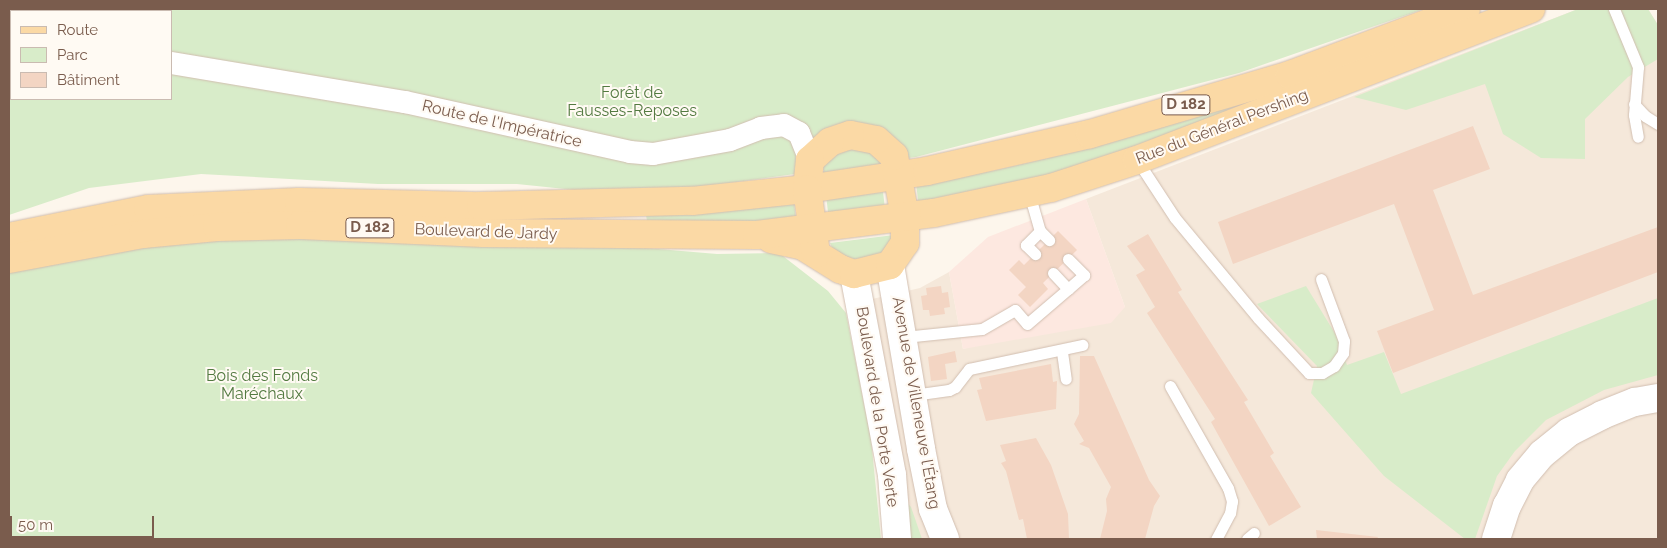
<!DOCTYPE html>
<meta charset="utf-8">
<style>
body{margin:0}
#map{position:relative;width:1667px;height:548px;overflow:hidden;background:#fdf6ec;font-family:Raleway,sans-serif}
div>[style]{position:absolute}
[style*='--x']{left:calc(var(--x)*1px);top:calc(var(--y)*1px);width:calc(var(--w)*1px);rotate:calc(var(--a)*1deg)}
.residential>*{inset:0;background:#f5e8da}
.commercial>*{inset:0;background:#fde8e0}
.green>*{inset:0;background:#d8ecc9;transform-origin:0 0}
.building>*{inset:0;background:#f3d5c3}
.roads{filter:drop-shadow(0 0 1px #d1beb0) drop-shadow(0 0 1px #d1beb0)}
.service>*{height:11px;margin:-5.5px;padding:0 5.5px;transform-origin:5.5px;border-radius:5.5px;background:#fff}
.minor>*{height:22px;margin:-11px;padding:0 11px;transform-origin:11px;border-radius:11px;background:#fff}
.tertiary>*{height:28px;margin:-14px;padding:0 14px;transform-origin:14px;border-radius:14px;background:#fff}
.primary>*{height:28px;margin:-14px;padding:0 14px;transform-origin:14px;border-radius:14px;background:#fbd9a5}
span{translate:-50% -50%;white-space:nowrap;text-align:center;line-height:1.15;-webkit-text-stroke:4px #fffaf3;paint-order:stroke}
.shield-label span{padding:1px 4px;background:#fffaf3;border:1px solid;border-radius:4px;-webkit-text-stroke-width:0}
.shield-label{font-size:15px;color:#7a5c4d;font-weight:700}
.park-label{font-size:16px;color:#537a41}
.street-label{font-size:16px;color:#7a5c4d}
.frame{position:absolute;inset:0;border:10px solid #7a5c4d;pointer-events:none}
.legend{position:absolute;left:10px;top:10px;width:162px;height:90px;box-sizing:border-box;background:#fffaf3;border:1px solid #cabbb1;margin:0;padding:6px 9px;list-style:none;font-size:15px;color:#7a5c4d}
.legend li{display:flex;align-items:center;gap:10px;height:25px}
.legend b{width:25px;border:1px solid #cabbb1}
.scale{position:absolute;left:10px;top:516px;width:144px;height:22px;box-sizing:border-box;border:2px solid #7a5c4d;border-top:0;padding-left:6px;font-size:15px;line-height:18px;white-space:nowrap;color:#7a5c4d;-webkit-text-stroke:4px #fffaf3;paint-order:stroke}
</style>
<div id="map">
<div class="residential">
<div style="clip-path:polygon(1578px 9px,1648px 9px,1658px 25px,1658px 539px,909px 539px,872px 299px,920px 288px,949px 272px,963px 349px,1125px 307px,1086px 199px)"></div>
</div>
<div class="commercial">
<div style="clip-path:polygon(1086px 199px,1125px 307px,1111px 323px,963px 349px,949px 272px,988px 237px)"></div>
</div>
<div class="green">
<div style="clip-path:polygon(evenodd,9px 9px,1424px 9px,1239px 73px,916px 157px,884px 161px,886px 169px,823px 176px,824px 170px,633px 196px,517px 184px,378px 184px,201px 174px,89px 188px,9px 215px,9px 9px,11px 11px,171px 11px,171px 99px,11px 99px,11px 11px)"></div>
<div style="clip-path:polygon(1493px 9px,1519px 9px,1116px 159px,919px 208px,916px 183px,992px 171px,1091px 148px,1227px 106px)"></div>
<div style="clip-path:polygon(1578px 9px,1648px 9px,1658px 25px,1658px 59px,1628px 77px,1585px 119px,1585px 159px,1541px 158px,1503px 134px,1485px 84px,1406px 110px,1354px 97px)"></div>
<div style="left:883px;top:192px;width:16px;height:57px;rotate:83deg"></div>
<div style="clip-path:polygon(794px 203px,796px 220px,721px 224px,647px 221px,646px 215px,719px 212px)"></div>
<div style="clip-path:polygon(218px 233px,529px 238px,717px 254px,779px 253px,828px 291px,846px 313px,871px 439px,881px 539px,9px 539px,9px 269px)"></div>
<div style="clip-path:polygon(894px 235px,887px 249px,870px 259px,850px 261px,835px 254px,830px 243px)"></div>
<div style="clip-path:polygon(1306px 286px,1336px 335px,1347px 365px,1384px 352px,1401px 394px,1658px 298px,1658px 375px,1604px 390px,1546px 420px,1515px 451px,1497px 476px,1475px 539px,1465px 539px,1384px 476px,1311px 393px,1317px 366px,1257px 304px)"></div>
<div style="clip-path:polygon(906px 501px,911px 507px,922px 539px,909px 539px)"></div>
</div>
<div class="building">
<div style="clip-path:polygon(1473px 126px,1490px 169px,1433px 190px,1473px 295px,1658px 227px,1658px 272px,1393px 373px,1377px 331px,1434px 310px,1394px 204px,1233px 264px,1218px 222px)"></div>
<div style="clip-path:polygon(1058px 231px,1077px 250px,1043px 283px,1048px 289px,1030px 307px,1018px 295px,1026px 287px,1009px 270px,1019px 260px,1024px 265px)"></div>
<div style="clip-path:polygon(1148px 234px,1182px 290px,1178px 292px,1248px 400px,1244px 402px,1274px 453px,1270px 456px,1301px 507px,1269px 526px,1211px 422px,1215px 419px,1147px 313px,1155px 307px,1136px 275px,1145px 270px,1127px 246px)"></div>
<div style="clip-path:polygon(941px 286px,942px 293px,948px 292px,950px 307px,944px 308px,945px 314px,930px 316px,929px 310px,923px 310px,921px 296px,927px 295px,926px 288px)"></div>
<div style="clip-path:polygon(955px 351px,957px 362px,945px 364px,947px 379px,931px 381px,928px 357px)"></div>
<div style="clip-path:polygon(1080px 356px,1094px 356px,1149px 480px,1160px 496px,1154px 506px,1145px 539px,1100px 539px,1107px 511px,1106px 499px,1111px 487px,1089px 448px,1079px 444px,1084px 441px,1074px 424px,1079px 414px)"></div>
<div style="clip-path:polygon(1051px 364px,1053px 382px,1057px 381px,1056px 409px,986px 421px,977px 390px,982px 389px,979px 378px)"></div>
<div style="clip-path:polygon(1036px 438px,1051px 465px,1068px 514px,1069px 539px,1027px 539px,1023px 519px,1019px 520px,1006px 471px,1001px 463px,1006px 461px,1000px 445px)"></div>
<div style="clip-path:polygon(1316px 530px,1378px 537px,1377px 539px,1317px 539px)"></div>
</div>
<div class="roads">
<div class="service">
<div style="--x:1614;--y:9;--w:63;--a:67.5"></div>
<div style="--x:1638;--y:67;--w:48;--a:94.8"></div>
<div style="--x:1634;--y:115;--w:22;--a:80"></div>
<div style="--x:1634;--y:104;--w:16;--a:47"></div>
<div style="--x:1645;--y:116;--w:15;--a:32"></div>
<div style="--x:1137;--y:160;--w:69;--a:56.8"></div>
<div style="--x:1175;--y:218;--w:130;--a:50.3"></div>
<div style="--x:1258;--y:318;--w:75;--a:47.2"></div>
<div style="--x:1309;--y:373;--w:13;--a:0"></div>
<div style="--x:1322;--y:373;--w:14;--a:-30"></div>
<div style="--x:1334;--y:366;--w:16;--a:-55"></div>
<div style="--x:1343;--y:353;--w:12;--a:-85"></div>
<div style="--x:1344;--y:341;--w:66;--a:-110.4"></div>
<div style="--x:1029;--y:193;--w:40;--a:74"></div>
<div style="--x:1040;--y:231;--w:20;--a:135"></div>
<div style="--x:1026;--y:245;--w:13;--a:45"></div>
<div style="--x:1040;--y:231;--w:13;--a:45"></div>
<div style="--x:1068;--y:259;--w:23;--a:45"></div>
<div style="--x:1084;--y:275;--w:21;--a:139"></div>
<div style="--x:904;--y:337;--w:78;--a:-5.9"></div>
<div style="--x:982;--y:329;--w:38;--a:-30"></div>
<div style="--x:1015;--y:310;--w:18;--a:49"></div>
<div style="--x:1027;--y:324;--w:54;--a:-40.5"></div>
<div style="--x:1068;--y:289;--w:22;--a:-133"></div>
<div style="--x:1062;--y:352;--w:27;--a:82"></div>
<div style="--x:1170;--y:386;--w:117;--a:60.4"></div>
<div style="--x:1228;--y:488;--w:14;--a:73"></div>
<div style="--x:1232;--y:501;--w:12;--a:99"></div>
<div style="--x:1230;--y:513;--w:30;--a:118"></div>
<div style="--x:913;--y:395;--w:36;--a:-8"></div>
<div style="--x:949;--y:390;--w:7;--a:-27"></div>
<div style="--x:955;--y:387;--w:23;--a:-52"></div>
<div style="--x:969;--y:369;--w:116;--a:-12"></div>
<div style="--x:1247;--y:539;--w:9;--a:-41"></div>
</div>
<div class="minor">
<div style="--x:38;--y:9;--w:4;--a:27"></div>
<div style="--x:171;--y:63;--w:237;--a:9.5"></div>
<div style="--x:405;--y:102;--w:230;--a:12.5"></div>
<div style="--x:630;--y:152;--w:23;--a:5"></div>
<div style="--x:653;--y:154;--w:78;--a:-10.3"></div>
<div style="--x:730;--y:140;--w:33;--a:-21"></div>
<div style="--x:761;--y:128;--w:23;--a:-7"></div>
<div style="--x:784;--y:125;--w:17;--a:28"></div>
<div style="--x:799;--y:133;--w:29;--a:68"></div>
</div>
<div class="tertiary">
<div style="--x:890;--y:265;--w:187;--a:80.4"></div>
<div style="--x:921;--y:449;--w:61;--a:78.7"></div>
<div style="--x:933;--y:509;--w:32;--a:68"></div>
<div style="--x:854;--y:274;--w:205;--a:79.3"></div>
<div style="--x:892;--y:475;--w:64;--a:85.5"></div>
<div style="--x:1496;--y:539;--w:35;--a:-72"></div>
<div style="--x:1507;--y:506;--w:29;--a:-63"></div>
<div style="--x:1520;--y:480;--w:34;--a:-50"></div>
<div style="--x:1542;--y:454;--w:35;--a:-39"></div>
<div style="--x:1569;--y:432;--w:37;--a:-27"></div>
<div style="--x:1602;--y:415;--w:35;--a:-22"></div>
<div style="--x:1635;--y:402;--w:23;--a:-10"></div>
</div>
<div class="primary">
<div style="--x:9;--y:237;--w:142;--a:-11.4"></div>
<div style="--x:148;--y:209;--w:151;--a:-2.7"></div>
<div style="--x:299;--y:202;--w:182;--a:1.3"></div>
<div style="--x:481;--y:206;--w:211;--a:-1.4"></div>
<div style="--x:692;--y:201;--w:116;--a:-6"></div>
<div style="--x:807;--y:189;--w:121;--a:-8.5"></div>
<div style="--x:927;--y:171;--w:167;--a:-12.8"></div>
<div style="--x:1090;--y:134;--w:209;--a:-16.4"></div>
<div style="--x:1290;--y:75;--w:188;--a:-20.6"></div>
<div style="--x:771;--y:239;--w:33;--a:12"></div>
<div style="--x:803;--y:246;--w:44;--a:31.9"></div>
<div style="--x:840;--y:269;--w:15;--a:20"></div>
<div style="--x:854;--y:274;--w:37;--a:-14"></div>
<div style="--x:890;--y:265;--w:27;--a:-56"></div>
<div style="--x:905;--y:243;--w:26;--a:-90"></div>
<div style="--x:905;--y:217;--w:62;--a:-100.2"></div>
<div style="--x:894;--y:156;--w:24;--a:-138"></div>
<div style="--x:876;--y:140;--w:26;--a:-169"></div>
<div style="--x:850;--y:135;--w:21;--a:161"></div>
<div style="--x:830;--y:142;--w:27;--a:138"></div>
<div style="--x:810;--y:160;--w:29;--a:96"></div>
<div style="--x:807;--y:189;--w:65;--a:82"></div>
<div style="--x:9;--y:259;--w:136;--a:-10.6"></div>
<div style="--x:143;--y:234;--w:74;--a:-5.4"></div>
<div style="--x:217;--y:227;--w:83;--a:-1.4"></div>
<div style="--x:300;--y:225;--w:184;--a:2.5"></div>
<div style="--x:484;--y:233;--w:273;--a:0.4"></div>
<div style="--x:757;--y:235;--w:178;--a:-7.1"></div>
<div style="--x:934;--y:213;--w:120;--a:-12.1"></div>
<div style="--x:1051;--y:188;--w:90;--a:-18"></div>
<div style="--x:1137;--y:160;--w:422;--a:-21"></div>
</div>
</div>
<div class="shield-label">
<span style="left:1186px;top:105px">D 182</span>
<span style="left:370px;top:228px">D 182</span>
</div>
<div class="park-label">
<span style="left:632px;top:102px">Forêt de<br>Fausses-Reposes</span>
<span style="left:262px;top:385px">Bois des Fonds<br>Maréchaux</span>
</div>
<div class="street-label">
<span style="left:502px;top:124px;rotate:13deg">Route de l'Impératrice</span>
<span style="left:1222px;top:127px;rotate:-21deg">Rue du Général Pershing</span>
<span style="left:486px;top:232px;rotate:2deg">Boulevard de Jardy</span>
<span style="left:916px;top:403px;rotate:80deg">Avenue de Villeneuve l'Étang</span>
<span style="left:877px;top:407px;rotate:81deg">Boulevard de la Porte Verte</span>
</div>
<div class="frame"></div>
<ul class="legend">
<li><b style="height:6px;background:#fbd9a5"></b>Route</li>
<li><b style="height:14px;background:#d8ecc9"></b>Parc</li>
<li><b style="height:14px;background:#f3d5c3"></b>Bâtiment</li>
</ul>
<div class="scale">50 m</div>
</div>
